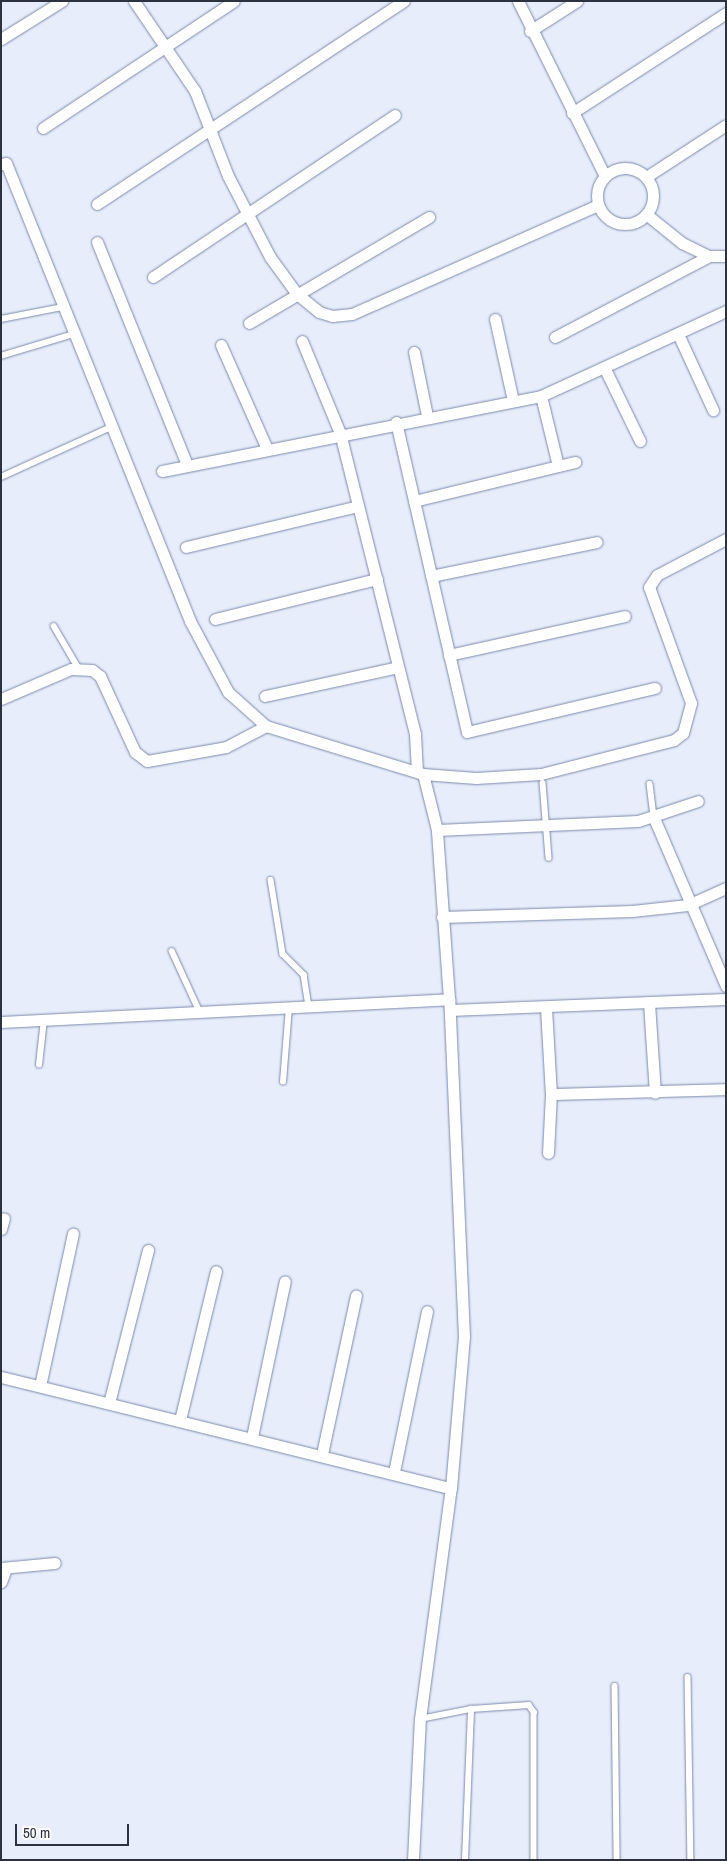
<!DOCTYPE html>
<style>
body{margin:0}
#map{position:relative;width:727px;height:1861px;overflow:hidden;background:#e7edfb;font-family:"Archivo Narrow",sans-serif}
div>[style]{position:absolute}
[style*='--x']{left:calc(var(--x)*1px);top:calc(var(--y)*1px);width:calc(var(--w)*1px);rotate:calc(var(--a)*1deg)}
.roads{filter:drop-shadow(0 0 1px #7c8aa9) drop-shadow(0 0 1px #7c8aa9)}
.lane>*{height:5.5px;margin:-2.75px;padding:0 2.75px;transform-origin:2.75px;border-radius:2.75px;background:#fff}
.street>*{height:11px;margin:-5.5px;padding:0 5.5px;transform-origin:5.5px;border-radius:5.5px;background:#fff}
.street>.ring{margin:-5.5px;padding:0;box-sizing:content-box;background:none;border:11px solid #fff;border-radius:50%}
span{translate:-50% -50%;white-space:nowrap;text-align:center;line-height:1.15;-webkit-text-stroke:4px #fbfbfb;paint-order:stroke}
.frame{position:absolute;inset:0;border:2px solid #2c323f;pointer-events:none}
.scale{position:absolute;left:15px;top:1824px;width:114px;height:22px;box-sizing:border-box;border:2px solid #2c323f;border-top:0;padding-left:6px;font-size:15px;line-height:18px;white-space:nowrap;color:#2c323f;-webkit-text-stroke:4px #fbfbfb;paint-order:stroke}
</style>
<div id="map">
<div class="roads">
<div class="lane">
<div style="--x:1;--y:319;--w:63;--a:-11"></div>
<div style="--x:1;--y:356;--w:76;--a:-16.8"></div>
<div style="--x:1;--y:477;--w:121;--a:-24.4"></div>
<div style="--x:54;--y:626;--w:48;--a:59.7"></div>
<div style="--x:543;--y:783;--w:75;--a:85.4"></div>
<div style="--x:650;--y:784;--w:33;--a:83"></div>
<div style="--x:271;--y:880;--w:75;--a:80.8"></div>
<div style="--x:283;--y:954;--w:30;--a:45"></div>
<div style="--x:304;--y:975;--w:32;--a:81"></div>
<div style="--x:172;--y:951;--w:67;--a:65.3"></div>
<div style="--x:39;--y:1065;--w:45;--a:-83.7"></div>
<div style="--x:283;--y:1082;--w:74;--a:-85.4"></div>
<div style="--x:688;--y:1677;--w:183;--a:89.1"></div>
<div style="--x:615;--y:1686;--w:174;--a:89.3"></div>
<div style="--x:420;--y:1719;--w:52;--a:-11.1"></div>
<div style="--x:465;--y:1860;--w:151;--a:-87.7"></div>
<div style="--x:471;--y:1709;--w:58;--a:-3.9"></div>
<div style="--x:529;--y:1705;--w:9;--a:54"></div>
<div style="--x:534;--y:1712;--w:148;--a:90"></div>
</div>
<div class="street">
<div style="--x:134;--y:1;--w:109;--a:55.9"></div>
<div style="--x:195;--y:91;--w:91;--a:68.8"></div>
<div style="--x:228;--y:176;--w:91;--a:62.6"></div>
<div style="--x:270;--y:257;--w:46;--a:53.9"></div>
<div style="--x:297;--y:294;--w:28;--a:39"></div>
<div style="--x:319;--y:312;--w:14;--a:17"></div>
<div style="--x:332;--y:316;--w:20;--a:-6"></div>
<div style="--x:352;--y:314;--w:269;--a:-23.9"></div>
<div style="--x:518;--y:1;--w:195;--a:63.6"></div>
<div style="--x:530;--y:31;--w:56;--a:-32.6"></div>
<div style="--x:1;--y:39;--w:72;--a:-31.9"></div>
<div style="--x:572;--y:113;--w:184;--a:-33"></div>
<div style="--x:43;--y:128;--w:229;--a:-33.6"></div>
<div style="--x:1;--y:164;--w:5;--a:-11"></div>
<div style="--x:6;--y:163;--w:494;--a:68.1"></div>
<div style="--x:190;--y:621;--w:81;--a:61.8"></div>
<div style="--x:228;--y:692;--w:51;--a:41.8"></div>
<div style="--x:266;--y:726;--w:164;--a:17"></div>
<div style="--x:423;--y:774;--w:53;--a:4.3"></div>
<div style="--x:476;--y:778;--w:65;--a:-3.5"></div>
<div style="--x:541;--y:774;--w:137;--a:-14.3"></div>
<div style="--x:674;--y:740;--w:11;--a:-38"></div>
<div style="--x:683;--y:733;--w:31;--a:-75"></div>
<div style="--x:691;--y:703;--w:123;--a:-109.9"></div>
<div style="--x:649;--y:587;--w:14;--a:-56"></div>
<div style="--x:657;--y:575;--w:78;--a:-27.6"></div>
<div class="ring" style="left:597px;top:168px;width:45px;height:45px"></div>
<div style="--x:646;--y:177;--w:95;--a:-33"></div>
<div style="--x:97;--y:204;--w:368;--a:-33.5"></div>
<div style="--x:646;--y:214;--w:46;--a:38.9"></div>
<div style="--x:682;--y:243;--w:30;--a:26"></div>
<div style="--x:709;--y:256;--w:17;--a:0"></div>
<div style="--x:97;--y:242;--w:240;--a:68"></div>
<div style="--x:153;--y:277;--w:291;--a:-33.8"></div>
<div style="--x:495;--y:319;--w:84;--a:77.6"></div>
<div style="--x:249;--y:323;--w:209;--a:-30.5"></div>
<div style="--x:678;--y:334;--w:84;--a:65.3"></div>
<div style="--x:555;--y:337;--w:174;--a:-27.7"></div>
<div style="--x:302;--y:341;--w:100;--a:67.6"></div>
<div style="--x:340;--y:433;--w:310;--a:76"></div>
<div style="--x:415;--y:734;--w:35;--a:87"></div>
<div style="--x:221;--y:345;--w:114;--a:66.1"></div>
<div style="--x:414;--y:352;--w:65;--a:78.5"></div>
<div style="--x:605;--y:369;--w:80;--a:64.1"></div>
<div style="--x:541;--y:396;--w:72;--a:76.3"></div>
<div style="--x:396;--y:422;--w:318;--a:77.1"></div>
<div style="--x:467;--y:732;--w:193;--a:-13.2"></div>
<div style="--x:162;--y:471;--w:386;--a:-11.2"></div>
<div style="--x:541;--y:396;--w:204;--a:-24.7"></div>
<div style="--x:414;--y:501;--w:166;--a:-13.6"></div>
<div style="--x:186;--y:547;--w:177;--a:-13.4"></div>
<div style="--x:431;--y:576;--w:169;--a:-11.6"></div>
<div style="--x:215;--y:619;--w:167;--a:-13.9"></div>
<div style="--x:449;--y:655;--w:180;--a:-12.5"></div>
<div style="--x:265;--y:696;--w:136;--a:-12.3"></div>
<div style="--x:1;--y:699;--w:76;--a:-23.2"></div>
<div style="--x:71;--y:669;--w:21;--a:3"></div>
<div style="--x:92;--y:670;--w:10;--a:37"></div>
<div style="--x:100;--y:676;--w:84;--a:65.3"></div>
<div style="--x:135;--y:752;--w:15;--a:37"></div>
<div style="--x:147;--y:761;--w:80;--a:-10"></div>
<div style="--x:226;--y:747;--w:45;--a:-27.7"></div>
<div style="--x:654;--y:818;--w:183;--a:66.8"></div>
<div style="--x:437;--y:830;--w:201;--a:-2.6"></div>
<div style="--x:638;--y:821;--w:63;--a:-18.4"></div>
<div style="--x:442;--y:917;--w:190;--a:-1.8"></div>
<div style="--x:632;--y:911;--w:56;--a:-6.1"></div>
<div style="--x:688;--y:905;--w:42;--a:-24.1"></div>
<div style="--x:649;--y:1003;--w:90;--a:86.2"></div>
<div style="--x:546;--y:1008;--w:86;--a:86.7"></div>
<div style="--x:551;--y:1094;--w:59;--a:92.9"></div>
<div style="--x:450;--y:1010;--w:276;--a:-2.3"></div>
<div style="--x:1;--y:1022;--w:449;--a:-2.9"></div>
<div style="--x:551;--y:1094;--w:175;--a:-1.6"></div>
<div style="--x:1;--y:1229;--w:11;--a:-75"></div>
<div style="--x:1;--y:1377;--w:463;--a:13.9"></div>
<div style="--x:40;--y:1386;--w:156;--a:-77.8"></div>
<div style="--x:109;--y:1403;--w:158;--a:-75.7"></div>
<div style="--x:180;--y:1420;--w:153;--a:-76.4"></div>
<div style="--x:252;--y:1437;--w:159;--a:-78.1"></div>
<div style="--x:322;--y:1454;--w:162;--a:-77.9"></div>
<div style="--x:394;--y:1472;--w:164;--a:-78.4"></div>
<div style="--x:1;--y:1568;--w:54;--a:-5.3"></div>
<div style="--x:1;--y:1582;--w:15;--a:-70"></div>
<div style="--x:413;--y:1860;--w:141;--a:-87.2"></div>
<div style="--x:420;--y:1719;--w:233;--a:-82.4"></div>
<div style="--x:451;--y:1488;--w:152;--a:-85.1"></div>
<div style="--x:464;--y:1337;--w:338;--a:-92.5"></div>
<div style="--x:449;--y:999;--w:169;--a:-94.1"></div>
<div style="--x:437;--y:830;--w:58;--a:-104"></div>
</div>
</div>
<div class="frame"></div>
<div class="scale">50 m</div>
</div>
